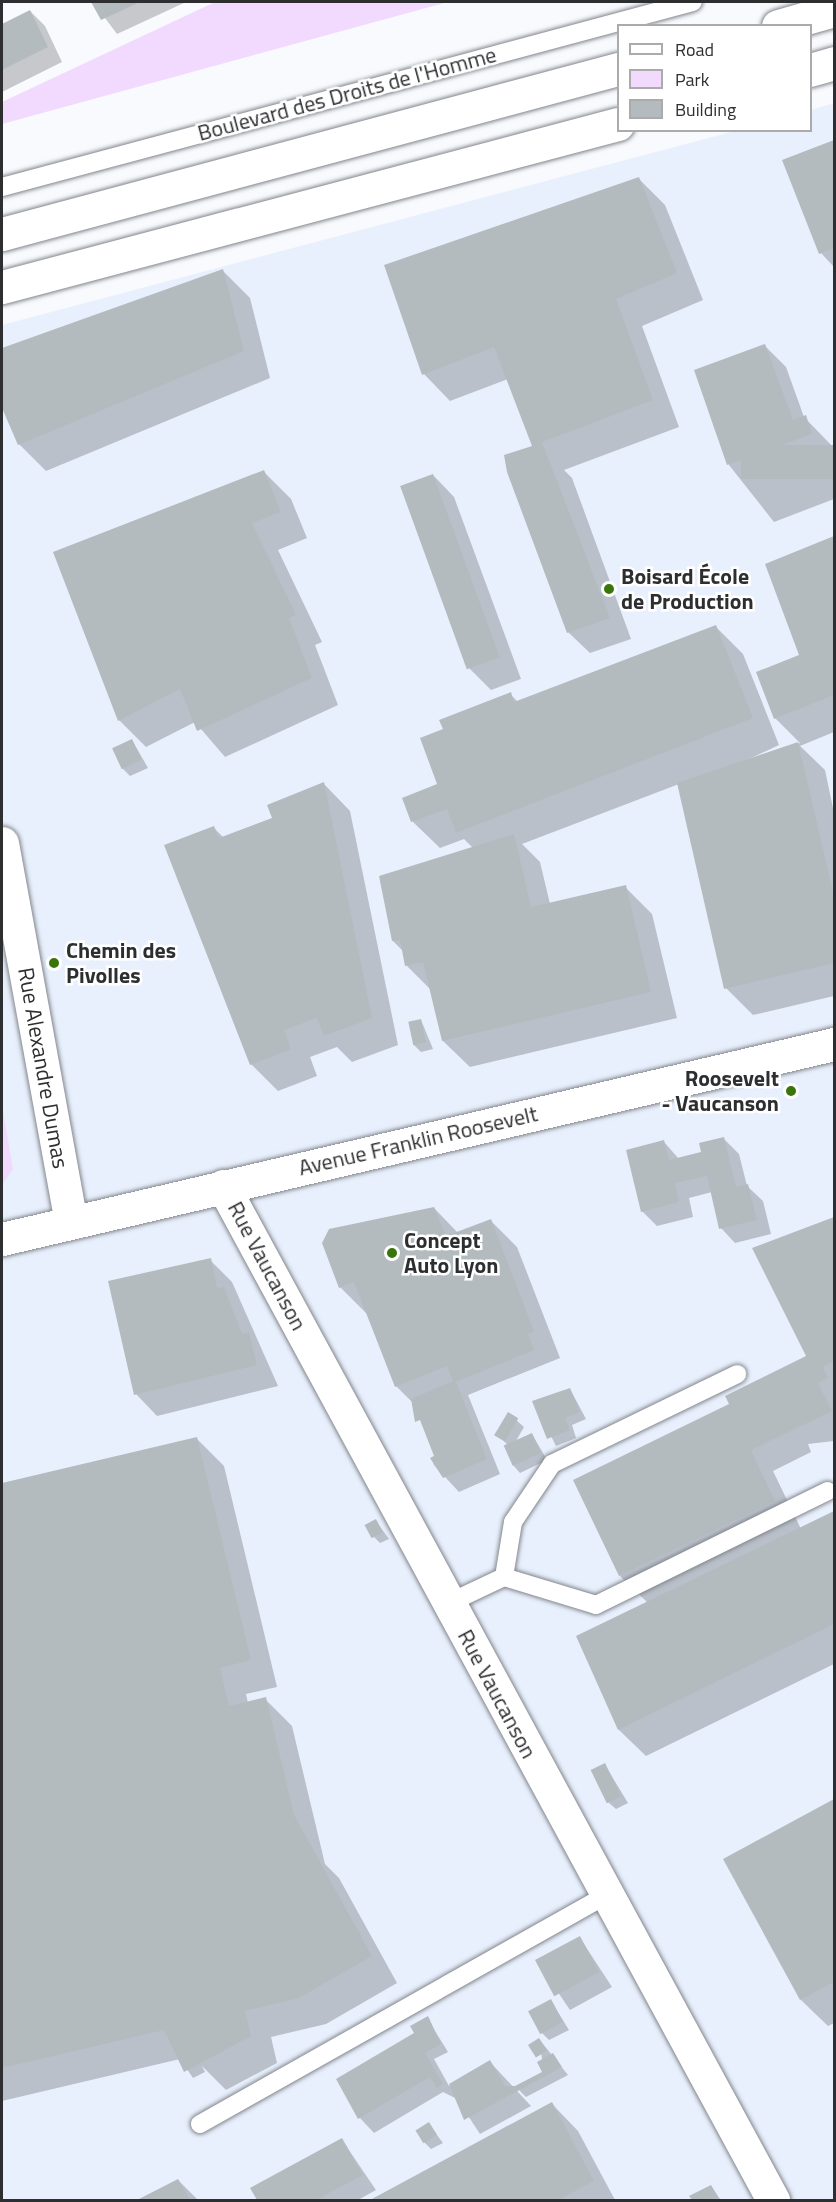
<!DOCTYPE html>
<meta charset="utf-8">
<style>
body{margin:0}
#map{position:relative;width:836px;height:2202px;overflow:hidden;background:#f8fafe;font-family:"Titillium Web",sans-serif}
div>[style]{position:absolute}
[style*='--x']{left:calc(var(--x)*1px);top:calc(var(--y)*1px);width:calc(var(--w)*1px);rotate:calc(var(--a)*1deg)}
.built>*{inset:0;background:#e8f0fd}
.green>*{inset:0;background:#f1dafe}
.shadow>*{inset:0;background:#0003}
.building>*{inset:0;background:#b4bbbf;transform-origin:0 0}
.roads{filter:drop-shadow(0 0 2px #83868c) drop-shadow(0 0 2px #83868c)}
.service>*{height:18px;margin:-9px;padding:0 9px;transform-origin:9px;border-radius:9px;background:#fff}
.minor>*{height:33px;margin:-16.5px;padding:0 16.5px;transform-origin:16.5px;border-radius:16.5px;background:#fff}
.tertiary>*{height:33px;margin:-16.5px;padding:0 16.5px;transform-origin:16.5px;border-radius:16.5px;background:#fff}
.primary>*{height:33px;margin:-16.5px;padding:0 16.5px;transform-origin:16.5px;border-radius:16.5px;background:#fff}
.dots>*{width:16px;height:16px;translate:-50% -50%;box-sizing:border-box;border:3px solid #fff;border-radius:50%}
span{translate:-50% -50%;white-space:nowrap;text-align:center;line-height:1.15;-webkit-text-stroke:5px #fff;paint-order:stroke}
.street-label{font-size:22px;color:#2d2e30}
.poi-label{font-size:22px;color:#2d2e30;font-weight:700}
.left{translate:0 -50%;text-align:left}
.right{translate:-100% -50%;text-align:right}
.frame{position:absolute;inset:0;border:3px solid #2d2e30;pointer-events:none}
.legend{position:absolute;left:617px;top:24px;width:195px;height:108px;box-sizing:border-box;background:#fff;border:2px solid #ababac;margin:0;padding:8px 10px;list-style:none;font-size:18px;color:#2d2e30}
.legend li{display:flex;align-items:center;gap:12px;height:30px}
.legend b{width:30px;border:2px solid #ababac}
</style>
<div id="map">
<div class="built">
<div style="clip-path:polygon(834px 103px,834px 2200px,2px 2200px,2px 325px,735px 131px,810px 130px,811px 110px)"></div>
</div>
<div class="green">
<div style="clip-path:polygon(215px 2px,448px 2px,2px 124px,2px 102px)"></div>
<div style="clip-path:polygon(2px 1105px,13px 1169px,2px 1185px)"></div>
</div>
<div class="shadow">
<div style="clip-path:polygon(93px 2px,186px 2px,117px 34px)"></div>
<div style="clip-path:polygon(30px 11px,45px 26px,62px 62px,2px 92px,2px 26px)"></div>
<div style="clip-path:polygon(834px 142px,834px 267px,821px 253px,784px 161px)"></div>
<div style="clip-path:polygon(638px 178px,665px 205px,703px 300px,642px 326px,679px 427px,564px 470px,572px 478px,631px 639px,590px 653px,568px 632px,534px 447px,508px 379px,450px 401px,424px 374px)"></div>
<div style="clip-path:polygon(223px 271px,250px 298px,270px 378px,46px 471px,19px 444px,2px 404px,2px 350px)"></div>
<div style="clip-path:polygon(765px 346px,786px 367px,804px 417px,834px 448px,834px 499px,774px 522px,729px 465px,696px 371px)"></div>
<div style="clip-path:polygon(264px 472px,291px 499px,307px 538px,278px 550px,322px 642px,315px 645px,338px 705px,225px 757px,195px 722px,146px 747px,119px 720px)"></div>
<div style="clip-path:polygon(433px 475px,454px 497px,521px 679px,491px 690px,469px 668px)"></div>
<div style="clip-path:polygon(834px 538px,834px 732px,800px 746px,825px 770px,834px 813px,834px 996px,753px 1015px,726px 988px,679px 784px,522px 844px,540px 862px,550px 904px,625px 887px,652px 914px,677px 1018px,470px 1067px,443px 1041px,431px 990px,406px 965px,403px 951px,393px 941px,473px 848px,464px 839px,440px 848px,413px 822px,404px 798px,439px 785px,446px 730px,510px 694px,518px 702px,716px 627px,743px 654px,779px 745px,738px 764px,800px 743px,775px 718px,801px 656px,813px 546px)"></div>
<div style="clip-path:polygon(132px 740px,148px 768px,130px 776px,123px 769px)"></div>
<div style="clip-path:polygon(324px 784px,350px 811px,398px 1045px,352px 1062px,337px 1047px,310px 1057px,317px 1076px,278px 1091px,251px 1064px,213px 827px,224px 838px,274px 819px)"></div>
<div style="clip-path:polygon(421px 1020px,433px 1049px,421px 1052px,414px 1045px)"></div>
<div style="clip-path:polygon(724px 1139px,739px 1154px,747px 1186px,763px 1201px,771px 1234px,735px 1243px,721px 1228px,712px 1192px,689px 1198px,693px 1217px,657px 1226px,642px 1211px,664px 1142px,679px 1159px,703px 1153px)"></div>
<div style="clip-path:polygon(434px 1208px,458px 1233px,490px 1220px,517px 1247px,560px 1358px,468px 1395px,500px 1474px,459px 1492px,434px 1465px,432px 1459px,439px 1463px,415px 1405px,396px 1386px,367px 1314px,340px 1287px)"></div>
<div style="clip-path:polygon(834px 1219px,834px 1441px,808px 1444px,811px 1452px,773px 1471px,801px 1529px,834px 1513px,834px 1664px,646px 1756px,619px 1730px,578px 1637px,648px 1603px,620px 1576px,728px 1406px,808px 1357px,754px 1249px)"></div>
<div style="clip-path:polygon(210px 1260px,232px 1282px,278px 1386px,157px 1416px,136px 1394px)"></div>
<div style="clip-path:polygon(570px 1389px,586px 1419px,572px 1425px,576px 1438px,556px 1446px,534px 1402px)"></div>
<div style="clip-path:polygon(509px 1414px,524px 1427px,516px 1441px,532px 1434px,547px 1460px,520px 1473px,513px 1465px,508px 1445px,496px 1434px)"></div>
<div style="clip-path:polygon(197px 1439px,224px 1466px,277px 1687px,246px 1694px,248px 1703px,265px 1699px,292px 1726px,325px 1864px,339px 1878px,397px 1983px,326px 2024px,271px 2037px,277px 2063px,226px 2090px,202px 2066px,205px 2072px,193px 2078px,180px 2059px,2px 2101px,2px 1485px)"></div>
<div style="clip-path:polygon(376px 1521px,389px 1539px,380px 1543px,373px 1536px)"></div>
<div style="clip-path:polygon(605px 1765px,628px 1803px,616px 1809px,608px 1802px)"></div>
<div style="clip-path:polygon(834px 1800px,834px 2023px,828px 2026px,801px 2000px,725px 1860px)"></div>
<div style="clip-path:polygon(580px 1938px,612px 1987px,570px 2010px,537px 1961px)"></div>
<div style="clip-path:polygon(551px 2001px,569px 2030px,549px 2040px,542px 2033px)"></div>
<div style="clip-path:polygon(427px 2018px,448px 2052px,434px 2059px,449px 2086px,490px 2062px,531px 2106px,480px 2134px,457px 2099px,443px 2092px,374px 2133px,360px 2118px)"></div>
<div style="clip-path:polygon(539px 2039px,568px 2075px,526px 2097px,519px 2090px,544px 2072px)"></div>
<div style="clip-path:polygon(552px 2104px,578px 2131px,615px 2200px,373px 2200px)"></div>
<div style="clip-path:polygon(428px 2123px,443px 2143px,431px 2149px,424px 2142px)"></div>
<div style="clip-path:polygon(342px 2140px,376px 2190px,358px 2200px,258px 2200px,252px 2189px)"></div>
<div style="clip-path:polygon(178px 2180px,198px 2200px,141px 2200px)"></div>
<div style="clip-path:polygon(710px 2187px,721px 2200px,694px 2200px,691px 2196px)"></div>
</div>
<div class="building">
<div style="clip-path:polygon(91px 2px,140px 2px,101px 20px)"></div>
<div style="clip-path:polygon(30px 10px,48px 47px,2px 70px,2px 24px)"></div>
<div style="clip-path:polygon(834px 140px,834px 248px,819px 254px,782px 160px)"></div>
<div style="clip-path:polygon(639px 177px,677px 273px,616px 299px,653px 400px,542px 442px,610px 618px,567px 633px,507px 472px,504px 455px,532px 446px,494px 347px,422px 375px,384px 265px)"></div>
<div style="clip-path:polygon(223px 269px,244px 351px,18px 445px,2px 408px,2px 348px)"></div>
<div style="clip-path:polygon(765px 344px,793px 420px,806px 415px,812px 434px,727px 465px,694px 370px)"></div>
<div style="left:834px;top:445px;width:34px;height:93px;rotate:90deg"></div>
<div style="clip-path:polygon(264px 470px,281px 512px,252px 523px,296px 615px,289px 618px,312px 678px,197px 731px,180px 689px,118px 721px,53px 552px)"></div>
<div style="left:433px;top:474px;width:195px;height:35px;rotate:70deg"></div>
<div style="clip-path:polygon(834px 536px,834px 695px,774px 719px,756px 672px,799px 655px,765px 564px)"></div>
<div style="clip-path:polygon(716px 625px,753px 718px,456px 833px,447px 809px,411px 822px,402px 798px,437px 784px,420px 738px,443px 729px,439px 720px,511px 692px,514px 702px)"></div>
<div style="left:132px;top:739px;width:23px;height:22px;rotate:65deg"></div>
<div style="clip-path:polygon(798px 742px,834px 896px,834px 963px,724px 989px,677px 783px)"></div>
<div style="clip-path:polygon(324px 782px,372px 1018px,324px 1036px,317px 1018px,284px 1030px,291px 1049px,250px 1065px,164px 845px,214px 826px,219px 838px,272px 818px,267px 805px)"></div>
<div style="clip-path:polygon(514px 834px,531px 907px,626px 885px,651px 992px,442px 1041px,423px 962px,405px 966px,400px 940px,392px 941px,379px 876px)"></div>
<div style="left:421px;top:1019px;width:24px;height:13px;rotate:78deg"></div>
<div style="clip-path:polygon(724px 1137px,736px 1187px,748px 1184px,757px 1220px,719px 1229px,707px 1176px,675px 1183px,679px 1202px,641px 1212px,626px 1150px,664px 1140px,669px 1160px,701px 1152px,699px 1143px)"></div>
<div style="clip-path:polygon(434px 1207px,446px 1236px,491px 1219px,534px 1331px,528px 1334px,534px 1350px,456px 1382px,487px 1459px,443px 1478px,430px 1458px,434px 1456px,420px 1420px,415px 1422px,411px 1399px,453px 1381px,447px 1366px,395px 1387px,354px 1282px,339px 1288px,322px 1243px,329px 1229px)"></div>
<div style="clip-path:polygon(834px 1217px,834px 1361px,823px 1367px,828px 1378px,818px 1383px,832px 1411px,751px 1450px,775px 1501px,619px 1576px,573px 1480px,729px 1404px,725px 1396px,806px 1356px,752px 1248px)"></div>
<div style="clip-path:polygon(211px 1258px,217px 1288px,224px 1287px,242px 1334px,249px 1332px,257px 1365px,134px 1395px,108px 1281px)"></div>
<div style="clip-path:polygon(570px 1388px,580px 1412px,565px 1418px,570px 1430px,547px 1439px,532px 1401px)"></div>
<div style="left:508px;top:1412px;width:12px;height:27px;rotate:31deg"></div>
<div style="left:532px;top:1433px;width:22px;height:31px;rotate:66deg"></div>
<div style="clip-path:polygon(197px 1437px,251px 1660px,220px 1668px,229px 1706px,266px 1697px,294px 1815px,372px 1956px,299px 1998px,245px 2011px,251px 2036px,184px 2072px,164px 2030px,2px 2068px,2px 1483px)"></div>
<div style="clip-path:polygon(834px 1511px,834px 1624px,618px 1730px,576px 1636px)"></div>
<div style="left:376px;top:1519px;width:15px;height:13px;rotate:62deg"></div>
<div style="left:605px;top:1763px;width:37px;height:16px;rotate:64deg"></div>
<div style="clip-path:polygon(834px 1799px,834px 1982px,800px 2000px,723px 1859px)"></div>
<div style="left:580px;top:1936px;width:41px;height:51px;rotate:62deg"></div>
<div style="left:551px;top:1999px;width:26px;height:26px;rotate:62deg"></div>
<div style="clip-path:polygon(428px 2016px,441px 2044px,425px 2053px,443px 2084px,437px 2088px,430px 2077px,358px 2119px,336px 2079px,414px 2033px,410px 2026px)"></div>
<div style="left:539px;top:2038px;width:15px;height:13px;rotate:58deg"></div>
<div style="clip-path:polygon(553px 2053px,562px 2067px,464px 2120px,449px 2084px,490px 2060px,505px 2086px,515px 2086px,542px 2072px,537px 2062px)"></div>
<div style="clip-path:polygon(552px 2102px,594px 2181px,558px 2200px,370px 2200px)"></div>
<div style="left:429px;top:2122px;width:15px;height:16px;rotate:58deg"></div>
<div style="clip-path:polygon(342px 2138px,363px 2175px,316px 2200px,257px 2200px,250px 2188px)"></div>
<div style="clip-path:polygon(178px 2179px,190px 2200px,137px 2200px)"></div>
<div style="clip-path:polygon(711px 2185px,719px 2198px,692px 2200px,689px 2196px)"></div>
</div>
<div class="roads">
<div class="service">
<div style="--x:2;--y:187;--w:715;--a:-14.99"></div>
<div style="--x:504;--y:1577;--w:56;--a:-80.7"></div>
<div style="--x:513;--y:1522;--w:70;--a:-56.1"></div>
<div style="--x:552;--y:1464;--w:206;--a:-25.9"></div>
<div style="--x:449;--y:1603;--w:61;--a:-25.3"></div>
<div style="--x:504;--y:1577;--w:96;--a:16.9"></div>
<div style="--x:596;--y:1605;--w:258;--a:-26.2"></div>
<div style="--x:200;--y:2124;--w:466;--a:-29.4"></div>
</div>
<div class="minor">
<div style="--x:2;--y:843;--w:385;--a:79.7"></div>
<div style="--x:223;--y:1186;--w:1154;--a:61.52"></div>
</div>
<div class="tertiary">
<div style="--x:2;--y:1239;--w:855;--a:-13.19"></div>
</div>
<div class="primary">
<div style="--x:778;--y:26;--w:58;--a:-15.9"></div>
<div style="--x:810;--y:70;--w:25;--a:-16"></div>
<div style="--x:2;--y:234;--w:638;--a:-15"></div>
<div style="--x:2;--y:287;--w:637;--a:-14.82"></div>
</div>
</div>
<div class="dots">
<div style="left:609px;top:589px;background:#39750b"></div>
<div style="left:54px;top:963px;background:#39750b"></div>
<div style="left:791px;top:1091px;background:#39750b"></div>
<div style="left:392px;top:1253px;background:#39750b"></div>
</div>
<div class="street-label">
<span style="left:347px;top:94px;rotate:-15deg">Boulevard des Droits de l'Homme</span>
<span style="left:43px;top:1068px;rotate:80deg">Rue Alexandre Dumas</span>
<span style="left:418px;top:1141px;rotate:-13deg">Avenue Franklin Roosevelt</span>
<span style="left:267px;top:1266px;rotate:62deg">Rue Vaucanson</span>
<span style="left:497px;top:1694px;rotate:62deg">Rue Vaucanson</span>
</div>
<div class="poi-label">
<span class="left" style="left:621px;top:589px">Boisard École<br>de Production</span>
<span class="left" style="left:66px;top:963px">Chemin des<br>Pivolles</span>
<span class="right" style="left:779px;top:1091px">Roosevelt<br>- Vaucanson</span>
<span class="left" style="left:404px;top:1253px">Concept<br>Auto Lyon</span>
</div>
<div class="frame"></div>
<ul class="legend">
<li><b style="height:8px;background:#fff"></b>Road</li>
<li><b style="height:16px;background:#f1dafe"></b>Park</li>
<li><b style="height:16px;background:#b4bbbf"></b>Building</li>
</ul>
</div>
